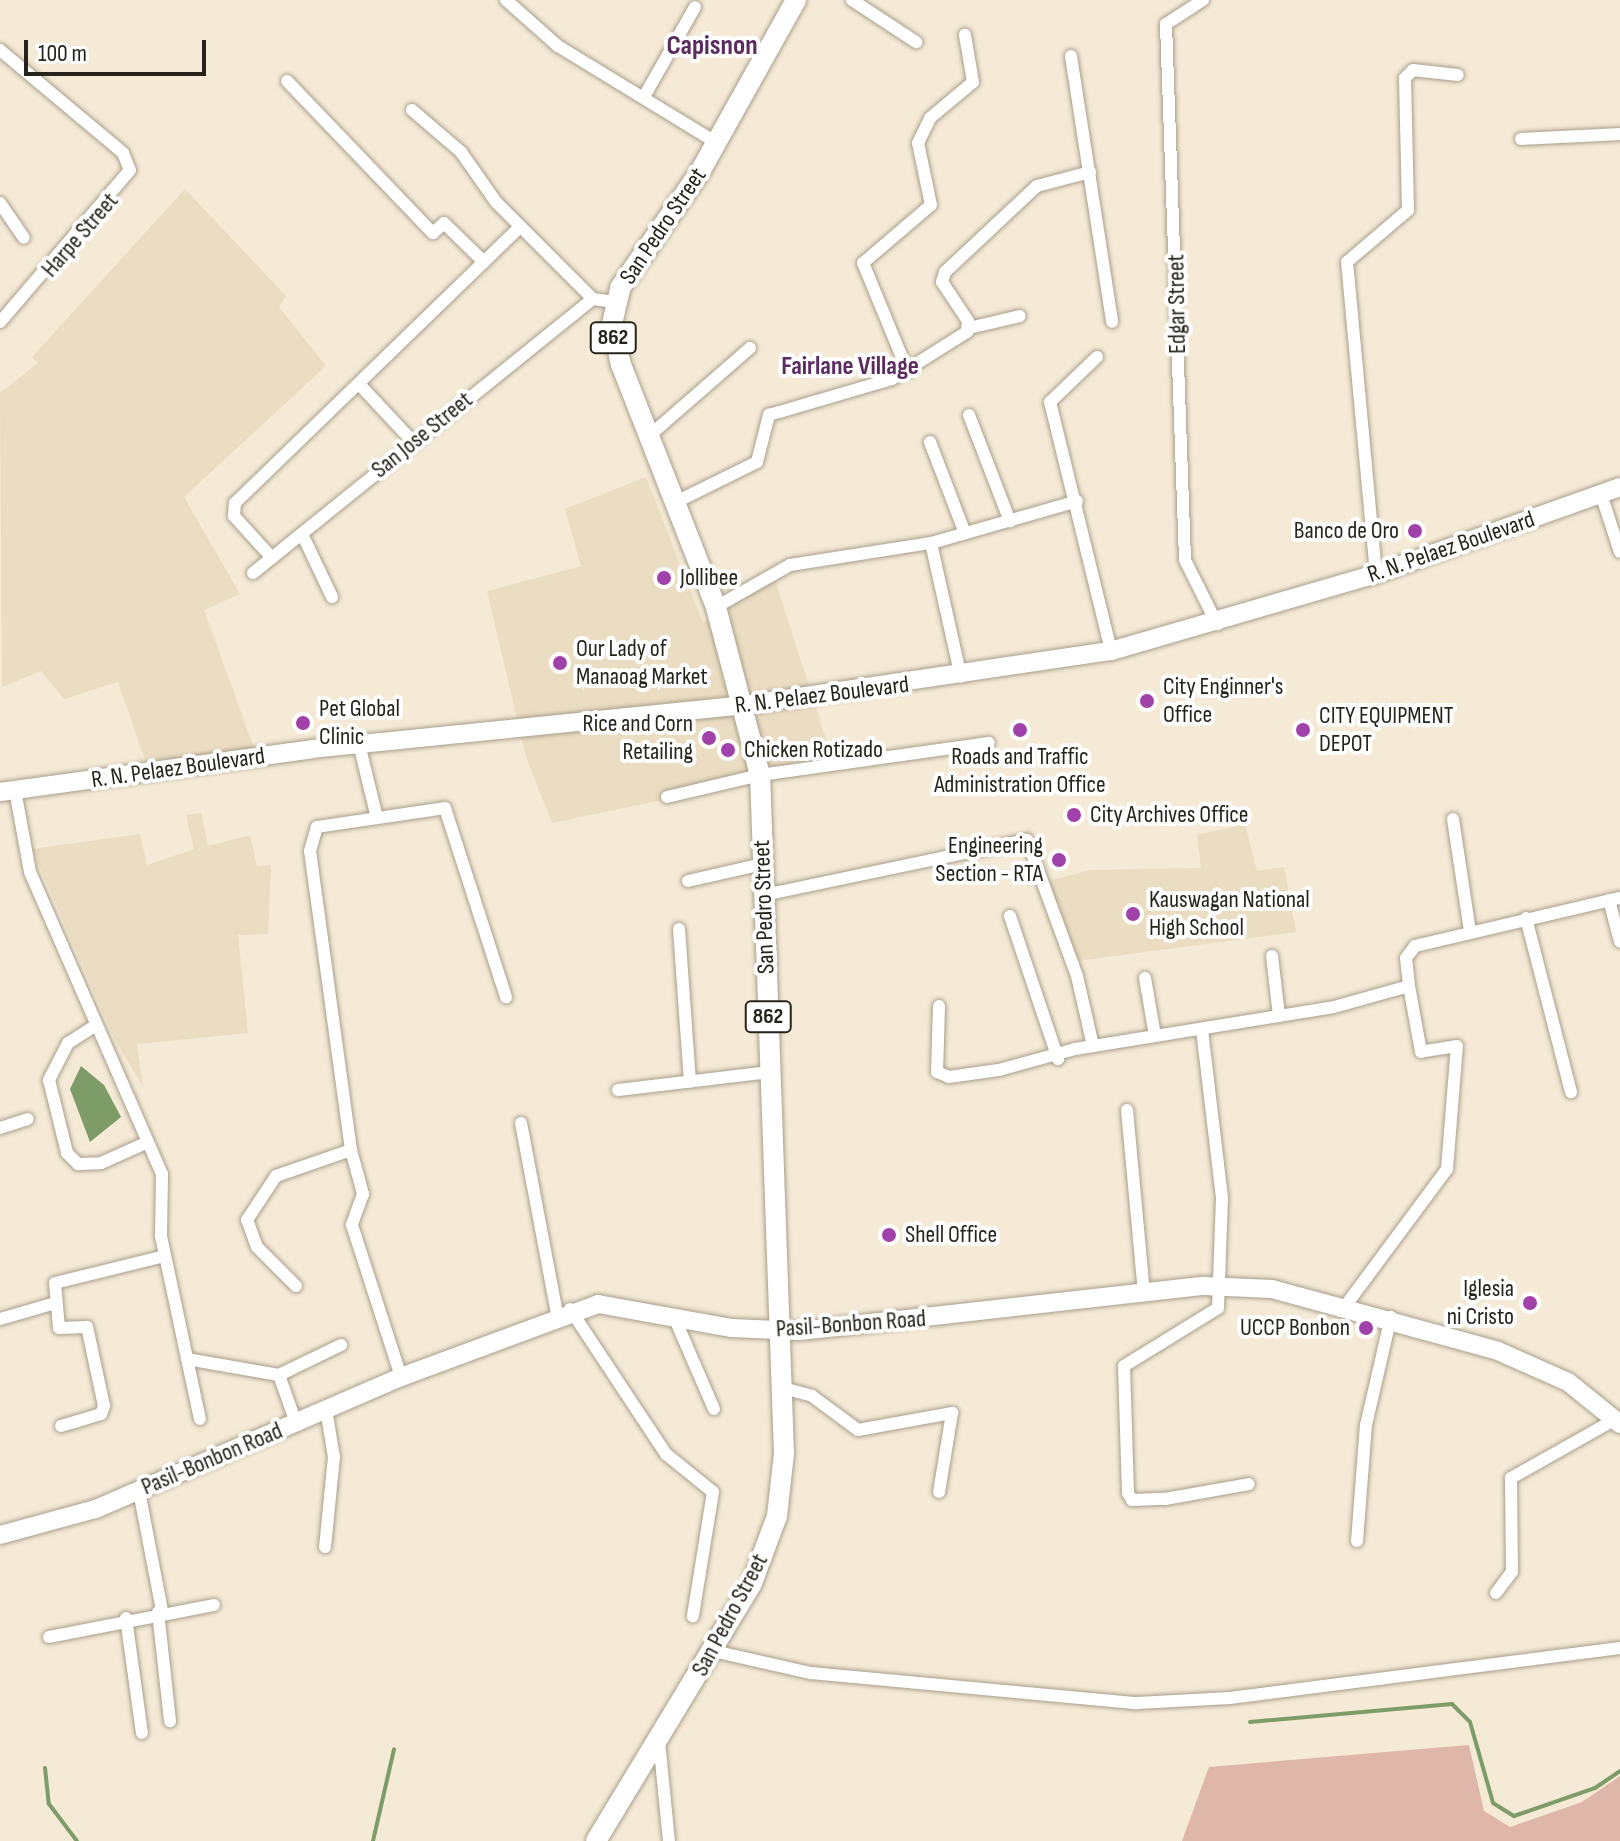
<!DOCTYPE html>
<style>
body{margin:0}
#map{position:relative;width:1620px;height:1841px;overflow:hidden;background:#f4ead6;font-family:"Sofia Sans Condensed",sans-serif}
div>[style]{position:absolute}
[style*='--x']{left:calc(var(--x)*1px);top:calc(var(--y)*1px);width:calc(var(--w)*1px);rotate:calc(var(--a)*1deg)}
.built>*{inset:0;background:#ebddc2}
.green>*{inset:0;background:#deb6aa}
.water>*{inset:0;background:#7d9c67}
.stream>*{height:4px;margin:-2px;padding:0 2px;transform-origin:2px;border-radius:2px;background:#7d9c67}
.roads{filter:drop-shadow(0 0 2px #a99f8c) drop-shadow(0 0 2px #a99f8c)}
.street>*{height:12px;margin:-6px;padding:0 6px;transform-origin:6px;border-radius:6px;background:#fff}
.secondary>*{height:18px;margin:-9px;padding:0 9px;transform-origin:9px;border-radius:9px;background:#fff}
.primary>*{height:20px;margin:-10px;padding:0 10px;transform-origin:10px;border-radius:10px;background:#fff}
.dots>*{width:22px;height:22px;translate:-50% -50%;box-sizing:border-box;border:4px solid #fff;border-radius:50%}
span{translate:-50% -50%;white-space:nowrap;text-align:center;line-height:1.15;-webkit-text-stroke:8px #fff;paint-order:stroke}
.shield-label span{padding:2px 6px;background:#fff;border:2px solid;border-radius:6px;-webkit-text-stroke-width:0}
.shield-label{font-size:22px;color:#26231b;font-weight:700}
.street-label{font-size:24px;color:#26231b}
.poi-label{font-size:24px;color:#26231b}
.right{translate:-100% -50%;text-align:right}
.left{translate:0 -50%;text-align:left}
.neighbourhood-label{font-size:26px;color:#5a2c5f;font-weight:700}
.quarter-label{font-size:28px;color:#5a2c5f;font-weight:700}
.scale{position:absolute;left:24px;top:40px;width:182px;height:36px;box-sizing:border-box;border:4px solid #26231b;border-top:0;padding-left:10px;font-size:24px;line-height:28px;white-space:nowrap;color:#26231b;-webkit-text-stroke:6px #fff;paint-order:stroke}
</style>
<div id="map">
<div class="built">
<div style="clip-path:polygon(185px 189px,286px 296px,279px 307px,326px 366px,184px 497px,240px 594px,204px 610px,254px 748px,147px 765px,118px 682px,64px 699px,41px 671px,2px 687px,0 393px,38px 363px,32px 357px)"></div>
<div style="clip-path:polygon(646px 477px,703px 623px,775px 580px,834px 764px,552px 823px,526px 757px,487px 591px,581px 566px,565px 509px)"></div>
<div style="clip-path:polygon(201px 813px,208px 846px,250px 835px,257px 866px,271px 865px,268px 934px,238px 935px,248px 1033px,137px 1044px,143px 1087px,115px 1040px,32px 849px,140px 834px,147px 865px,194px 849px,186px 815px)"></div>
<div style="clip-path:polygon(1245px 824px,1257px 871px,1284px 867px,1296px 932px,1077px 961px,1048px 881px,1090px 870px,1201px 868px,1197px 835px)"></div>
</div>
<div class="green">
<div style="clip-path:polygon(1469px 1745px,1484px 1811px,1510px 1827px,1582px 1802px,1620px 1776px,1620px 1841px,1182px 1841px,1209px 1767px)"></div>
</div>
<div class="water">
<div style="clip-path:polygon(81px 1066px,104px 1085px,121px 1117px,90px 1142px,70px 1089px)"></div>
</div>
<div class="stream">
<div style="--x:1250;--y:1722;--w:203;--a:-5.1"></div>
<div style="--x:1452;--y:1704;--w:25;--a:45"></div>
<div style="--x:1470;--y:1722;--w:84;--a:74.1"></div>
<div style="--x:1493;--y:1803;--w:25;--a:32"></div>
<div style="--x:1514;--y:1816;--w:86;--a:-19.1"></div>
<div style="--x:1595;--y:1788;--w:30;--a:-34"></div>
<div style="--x:45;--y:1768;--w:36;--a:84"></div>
<div style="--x:49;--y:1804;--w:46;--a:52.9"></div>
<div style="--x:373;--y:1841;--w:94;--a:-77.1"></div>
</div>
<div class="roads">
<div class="street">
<div style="--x:506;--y:0;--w:69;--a:41.5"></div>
<div style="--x:558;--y:46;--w:186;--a:31.4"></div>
<div style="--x:852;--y:0;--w:77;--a:33.3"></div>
<div style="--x:1203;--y:0;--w:44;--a:147"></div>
<div style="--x:1166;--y:24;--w:536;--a:87.97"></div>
<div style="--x:1185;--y:560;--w:72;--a:63.4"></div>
<div style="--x:0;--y:50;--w:160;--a:39.9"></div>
<div style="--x:123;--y:153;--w:18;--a:68"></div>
<div style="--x:130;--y:170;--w:200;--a:130.5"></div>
<div style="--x:1071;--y:56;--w:269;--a:81.2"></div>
<div style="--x:287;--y:81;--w:211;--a:46.2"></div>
<div style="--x:433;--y:233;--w:15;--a:-42"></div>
<div style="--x:444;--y:223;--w:56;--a:44.3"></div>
<div style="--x:645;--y:95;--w:101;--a:-60.4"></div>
<div style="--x:412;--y:110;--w:65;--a:40.6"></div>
<div style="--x:461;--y:152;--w:61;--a:55"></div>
<div style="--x:496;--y:202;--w:137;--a:45"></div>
<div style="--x:593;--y:299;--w:22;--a:8"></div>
<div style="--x:1521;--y:139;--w:99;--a:-2.9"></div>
<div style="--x:0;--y:203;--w:42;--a:55.6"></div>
<div style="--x:969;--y:328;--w:52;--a:-13.2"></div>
<div style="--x:1097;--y:357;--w:65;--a:136.2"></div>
<div style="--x:1050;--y:402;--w:256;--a:76.2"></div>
<div style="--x:908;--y:372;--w:118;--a:-112.4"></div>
<div style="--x:863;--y:263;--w:89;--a:-40.5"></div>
<div style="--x:931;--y:205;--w:63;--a:-101.8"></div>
<div style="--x:918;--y:143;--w:28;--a:-64"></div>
<div style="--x:930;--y:118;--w:56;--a:-39.9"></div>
<div style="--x:973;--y:82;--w:48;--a:-99.7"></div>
<div style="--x:359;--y:384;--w:79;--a:47"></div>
<div style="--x:969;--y:415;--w:114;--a:68.9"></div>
<div style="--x:649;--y:436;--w:134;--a:-41.1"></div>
<div style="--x:930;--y:442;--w:97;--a:69"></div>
<div style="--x:1601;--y:494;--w:61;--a:71.9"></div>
<div style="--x:676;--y:502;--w:90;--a:-26.3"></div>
<div style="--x:757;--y:462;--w:49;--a:-75.7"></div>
<div style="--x:769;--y:415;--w:128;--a:-16.3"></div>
<div style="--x:892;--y:379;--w:89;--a:-32.1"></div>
<div style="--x:967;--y:332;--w:11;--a:-85"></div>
<div style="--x:968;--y:321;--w:47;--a:-123.7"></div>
<div style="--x:942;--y:282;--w:10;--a:-73"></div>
<div style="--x:945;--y:272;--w:126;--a:-43.1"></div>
<div style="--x:1037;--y:186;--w:55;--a:-14.8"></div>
<div style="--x:302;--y:534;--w:70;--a:64.5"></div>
<div style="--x:931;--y:543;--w:137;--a:77.4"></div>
<div style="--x:272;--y:558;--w:57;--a:-132.1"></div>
<div style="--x:234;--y:516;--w:13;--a:-86"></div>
<div style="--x:235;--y:503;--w:395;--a:-44.1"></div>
<div style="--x:253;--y:573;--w:437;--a:-38.9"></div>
<div style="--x:1376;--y:574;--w:313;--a:-95.3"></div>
<div style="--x:1347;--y:262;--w:80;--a:-40.4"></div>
<div style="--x:1408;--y:210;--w:132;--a:-91.3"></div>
<div style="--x:1405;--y:78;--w:11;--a:-45"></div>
<div style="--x:1413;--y:70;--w:45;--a:6.3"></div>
<div style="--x:716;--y:607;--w:85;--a:-29.6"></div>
<div style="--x:790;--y:565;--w:143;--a:-8.9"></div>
<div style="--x:931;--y:543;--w:152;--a:-16"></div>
<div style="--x:359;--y:744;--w:72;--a:76.3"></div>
<div style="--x:15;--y:790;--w:83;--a:79.6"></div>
<div style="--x:30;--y:872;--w:330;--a:66.4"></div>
<div style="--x:162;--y:1174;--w:62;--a:90.9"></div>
<div style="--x:161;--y:1236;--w:187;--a:78"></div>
<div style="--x:667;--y:797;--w:96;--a:-13.3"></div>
<div style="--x:760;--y:775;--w:231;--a:-8"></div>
<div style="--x:1453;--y:819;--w:113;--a:81.4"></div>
<div style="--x:688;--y:881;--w:76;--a:-12.9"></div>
<div style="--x:764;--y:895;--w:269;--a:-11.8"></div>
<div style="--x:1027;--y:840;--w:145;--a:69.8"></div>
<div style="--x:1077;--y:976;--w:72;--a:77.1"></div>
<div style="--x:1609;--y:900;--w:43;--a:75.3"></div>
<div style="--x:1010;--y:916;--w:151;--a:71.4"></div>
<div style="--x:1526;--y:918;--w:180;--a:75.5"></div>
<div style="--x:679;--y:929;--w:153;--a:85.9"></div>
<div style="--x:1272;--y:956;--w:60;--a:83.3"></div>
<div style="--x:1145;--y:978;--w:59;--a:80.2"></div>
<div style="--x:939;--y:1006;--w:66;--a:91.7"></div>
<div style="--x:937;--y:1072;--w:13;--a:23"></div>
<div style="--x:949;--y:1077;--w:50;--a:-8"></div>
<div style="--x:999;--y:1070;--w:79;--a:-15.4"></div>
<div style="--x:1075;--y:1049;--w:262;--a:-9.2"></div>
<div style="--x:1334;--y:1007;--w:78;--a:-15.6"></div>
<div style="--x:1409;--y:986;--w:28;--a:-96"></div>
<div style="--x:1406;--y:958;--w:15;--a:-53"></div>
<div style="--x:1415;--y:946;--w:211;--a:-13.2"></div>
<div style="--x:96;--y:1025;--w:33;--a:147"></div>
<div style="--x:68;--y:1043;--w:42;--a:117.2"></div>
<div style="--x:49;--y:1080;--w:75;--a:76.1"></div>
<div style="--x:67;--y:1153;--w:16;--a:45"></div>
<div style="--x:78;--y:1164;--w:23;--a:-2"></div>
<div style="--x:101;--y:1163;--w:49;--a:-24"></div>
<div style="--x:1202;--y:1030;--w:169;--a:83.2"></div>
<div style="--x:1222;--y:1198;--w:110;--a:92.1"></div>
<div style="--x:1218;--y:1308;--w:110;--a:148.3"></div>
<div style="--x:1124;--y:1366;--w:127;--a:88.2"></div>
<div style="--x:1128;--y:1493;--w:8;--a:60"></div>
<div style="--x:1132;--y:1500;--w:33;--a:-2"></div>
<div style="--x:1165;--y:1499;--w:85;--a:-10.1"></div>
<div style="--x:618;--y:1090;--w:153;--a:-6.8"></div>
<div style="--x:1127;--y:1110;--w:185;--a:84.7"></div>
<div style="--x:521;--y:1123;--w:194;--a:79.3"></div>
<div style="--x:0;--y:1128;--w:29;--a:-18"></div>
<div style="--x:351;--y:1150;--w:46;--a:74.7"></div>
<div style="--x:363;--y:1194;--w:33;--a:110"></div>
<div style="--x:352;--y:1225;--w:160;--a:72.1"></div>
<div style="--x:296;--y:1286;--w:55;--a:-135"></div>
<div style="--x:257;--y:1247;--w:29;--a:-110"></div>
<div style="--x:247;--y:1220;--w:53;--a:-56.6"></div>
<div style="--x:276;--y:1176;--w:79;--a:-19.1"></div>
<div style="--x:351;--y:1150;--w:302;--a:-97.8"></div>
<div style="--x:310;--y:851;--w:25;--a:-74"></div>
<div style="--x:317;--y:827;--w:129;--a:-8.4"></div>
<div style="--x:445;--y:808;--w:199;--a:72.1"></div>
<div style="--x:1346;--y:1305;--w:169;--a:-53.4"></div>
<div style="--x:1447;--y:1169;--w:123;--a:-85.4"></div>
<div style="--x:1457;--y:1046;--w:36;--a:171"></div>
<div style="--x:1421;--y:1052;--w:67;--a:-100.3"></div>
<div style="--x:570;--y:1309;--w:174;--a:56.5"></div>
<div style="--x:666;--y:1454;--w:60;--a:39"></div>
<div style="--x:713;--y:1492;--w:126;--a:99.2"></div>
<div style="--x:0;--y:1319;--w:57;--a:-16.2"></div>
<div style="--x:675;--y:1319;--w:98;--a:66.6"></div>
<div style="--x:187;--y:1359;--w:93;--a:9.9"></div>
<div style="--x:279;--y:1375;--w:51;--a:70.5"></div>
<div style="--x:279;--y:1375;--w:69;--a:-25.8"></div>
<div style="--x:783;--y:1388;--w:30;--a:15"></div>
<div style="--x:812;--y:1396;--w:57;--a:36.5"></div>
<div style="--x:858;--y:1430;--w:96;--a:-10.3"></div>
<div style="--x:952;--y:1413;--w:80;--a:99.3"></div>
<div style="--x:61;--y:1426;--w:42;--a:-16.7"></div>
<div style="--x:101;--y:1414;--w:9;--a:-69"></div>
<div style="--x:104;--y:1406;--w:81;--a:-102.1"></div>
<div style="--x:87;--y:1327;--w:28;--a:178"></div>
<div style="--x:59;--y:1328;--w:45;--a:-95.1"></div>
<div style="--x:55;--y:1283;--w:113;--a:-13.8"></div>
<div style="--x:139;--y:1491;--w:122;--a:79.1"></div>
<div style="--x:1357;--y:1541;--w:116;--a:-85.6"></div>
<div style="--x:1366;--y:1425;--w:111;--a:-77"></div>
<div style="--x:325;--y:1547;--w:90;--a:-84.3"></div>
<div style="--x:334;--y:1457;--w:49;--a:-99.5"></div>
<div style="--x:1496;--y:1593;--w:26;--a:-53"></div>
<div style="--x:1512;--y:1572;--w:94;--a:-90.6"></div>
<div style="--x:1511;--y:1478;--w:118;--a:-29.4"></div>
<div style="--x:158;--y:1612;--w:110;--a:83.7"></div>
<div style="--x:126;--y:1618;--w:116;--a:82.1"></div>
<div style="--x:49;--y:1637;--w:168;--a:-11"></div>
<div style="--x:713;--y:1651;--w:100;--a:12.7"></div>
<div style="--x:811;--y:1673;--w:327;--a:5.3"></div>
<div style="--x:1137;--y:1703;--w:93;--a:-3.1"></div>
<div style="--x:1230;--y:1698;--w:393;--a:-7.3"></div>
<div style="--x:659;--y:1741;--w:100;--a:84.3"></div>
</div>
<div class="secondary">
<div style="--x:0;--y:792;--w:315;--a:-7.8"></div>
<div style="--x:312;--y:749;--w:434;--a:-5.8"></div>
<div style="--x:744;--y:705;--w:371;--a:-8.4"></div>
<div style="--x:1111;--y:651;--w:276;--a:-16.2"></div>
<div style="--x:1376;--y:574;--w:259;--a:-19.6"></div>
<div style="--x:0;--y:1535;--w:99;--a:-15.2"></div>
<div style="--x:96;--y:1509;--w:332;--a:-23.4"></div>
<div style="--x:401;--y:1377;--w:210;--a:-20.3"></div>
<div style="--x:598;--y:1304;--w:136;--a:10.2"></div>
<div style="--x:732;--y:1328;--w:68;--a:2.5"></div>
<div style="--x:800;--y:1331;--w:406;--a:-6.4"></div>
<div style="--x:1204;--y:1286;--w:68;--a:2.5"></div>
<div style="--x:1272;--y:1289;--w:234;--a:15.3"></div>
<div style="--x:1498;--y:1351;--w:77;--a:23.9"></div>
<div style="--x:1568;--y:1382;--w:67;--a:38.9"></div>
</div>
<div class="primary">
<div style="--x:596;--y:1841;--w:301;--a:-58.8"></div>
<div style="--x:752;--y:1583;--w:72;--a:-69.5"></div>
<div style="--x:777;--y:1516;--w:62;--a:-83.6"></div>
<div style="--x:784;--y:1454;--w:679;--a:-92.02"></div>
<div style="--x:760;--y:775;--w:174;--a:-104.7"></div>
<div style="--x:716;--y:607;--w:260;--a:-111.4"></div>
<div style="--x:621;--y:365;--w:42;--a:-102.4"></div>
<div style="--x:612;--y:324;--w:37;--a:-77"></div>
<div style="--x:620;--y:288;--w:143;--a:-55.5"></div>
<div style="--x:701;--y:170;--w:195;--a:-60.8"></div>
</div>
</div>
<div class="dots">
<div style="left:1415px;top:531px;background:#a142ab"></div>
<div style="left:664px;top:578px;background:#a142ab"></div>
<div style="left:560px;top:663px;background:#a142ab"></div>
<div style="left:1147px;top:701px;background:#a142ab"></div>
<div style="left:303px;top:723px;background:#a142ab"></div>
<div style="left:1020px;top:730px;background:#a142ab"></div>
<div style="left:1303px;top:730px;background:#a142ab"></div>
<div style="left:709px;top:738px;background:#a142ab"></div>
<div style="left:728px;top:750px;background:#a142ab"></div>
<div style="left:1074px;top:815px;background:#a142ab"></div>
<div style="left:1059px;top:860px;background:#a142ab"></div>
<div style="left:1133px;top:914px;background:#a142ab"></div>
<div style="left:889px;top:1235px;background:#a142ab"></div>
<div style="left:1530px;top:1303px;background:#a142ab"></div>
<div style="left:1366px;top:1328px;background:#a142ab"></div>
</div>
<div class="shield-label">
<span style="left:613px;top:338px">862</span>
<span style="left:768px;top:1017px">862</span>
</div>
<div class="street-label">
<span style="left:663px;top:226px;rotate:-56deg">San Pedro Street</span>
<span style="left:80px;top:235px;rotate:-49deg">Harpe Street</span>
<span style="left:1177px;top:304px;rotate:-91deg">Edgar Street</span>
<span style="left:422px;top:435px;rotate:-39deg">San Jose Street</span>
<span style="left:1451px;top:547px;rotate:-19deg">R. N. Pelaez Boulevard</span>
<span style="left:822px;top:695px;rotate:-7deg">R. N. Pelaez Boulevard</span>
<span style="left:178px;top:768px;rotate:-8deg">R. N. Pelaez Boulevard</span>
<span style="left:764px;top:907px;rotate:-92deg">San Pedro Street</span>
<span style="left:851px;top:1324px;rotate:-4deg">Pasil-Bonbon Road</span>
<span style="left:212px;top:1459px;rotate:-23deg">Pasil-Bonbon Road</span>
<span style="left:730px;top:1615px;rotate:-62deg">San Pedro Street</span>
</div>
<div class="poi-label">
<span class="right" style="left:1399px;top:531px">Banco de Oro</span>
<span class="left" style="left:680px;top:578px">Jollibee</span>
<span class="left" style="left:576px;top:663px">Our Lady of<br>Manaoag Market</span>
<span class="left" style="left:1163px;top:701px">City Enginner's<br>Office</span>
<span class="left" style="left:319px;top:723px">Pet Global<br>Clinic</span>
<span class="left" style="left:1319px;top:730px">CITY EQUIPMENT<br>DEPOT</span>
<span class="right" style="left:693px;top:738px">Rice and Corn<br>Retailing</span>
<span class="left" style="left:744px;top:750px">Chicken Rotizado</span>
<span style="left:1020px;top:771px">Roads and Traffic<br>Administration Office</span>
<span class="left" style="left:1090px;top:815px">City Archives Office</span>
<span class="right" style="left:1043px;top:860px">Engineering<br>Section - RTA</span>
<span class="left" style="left:1149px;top:914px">Kauswagan National<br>High School</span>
<span class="left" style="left:905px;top:1235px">Shell Office</span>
<span class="right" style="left:1514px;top:1303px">Iglesia<br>ni Cristo</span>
<span class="right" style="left:1350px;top:1328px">UCCP Bonbon</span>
</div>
<div class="neighbourhood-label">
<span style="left:850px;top:367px">Fairlane Village</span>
</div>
<div class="quarter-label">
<span style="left:712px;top:46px">Capisnon</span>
</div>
<div class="scale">100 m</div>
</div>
